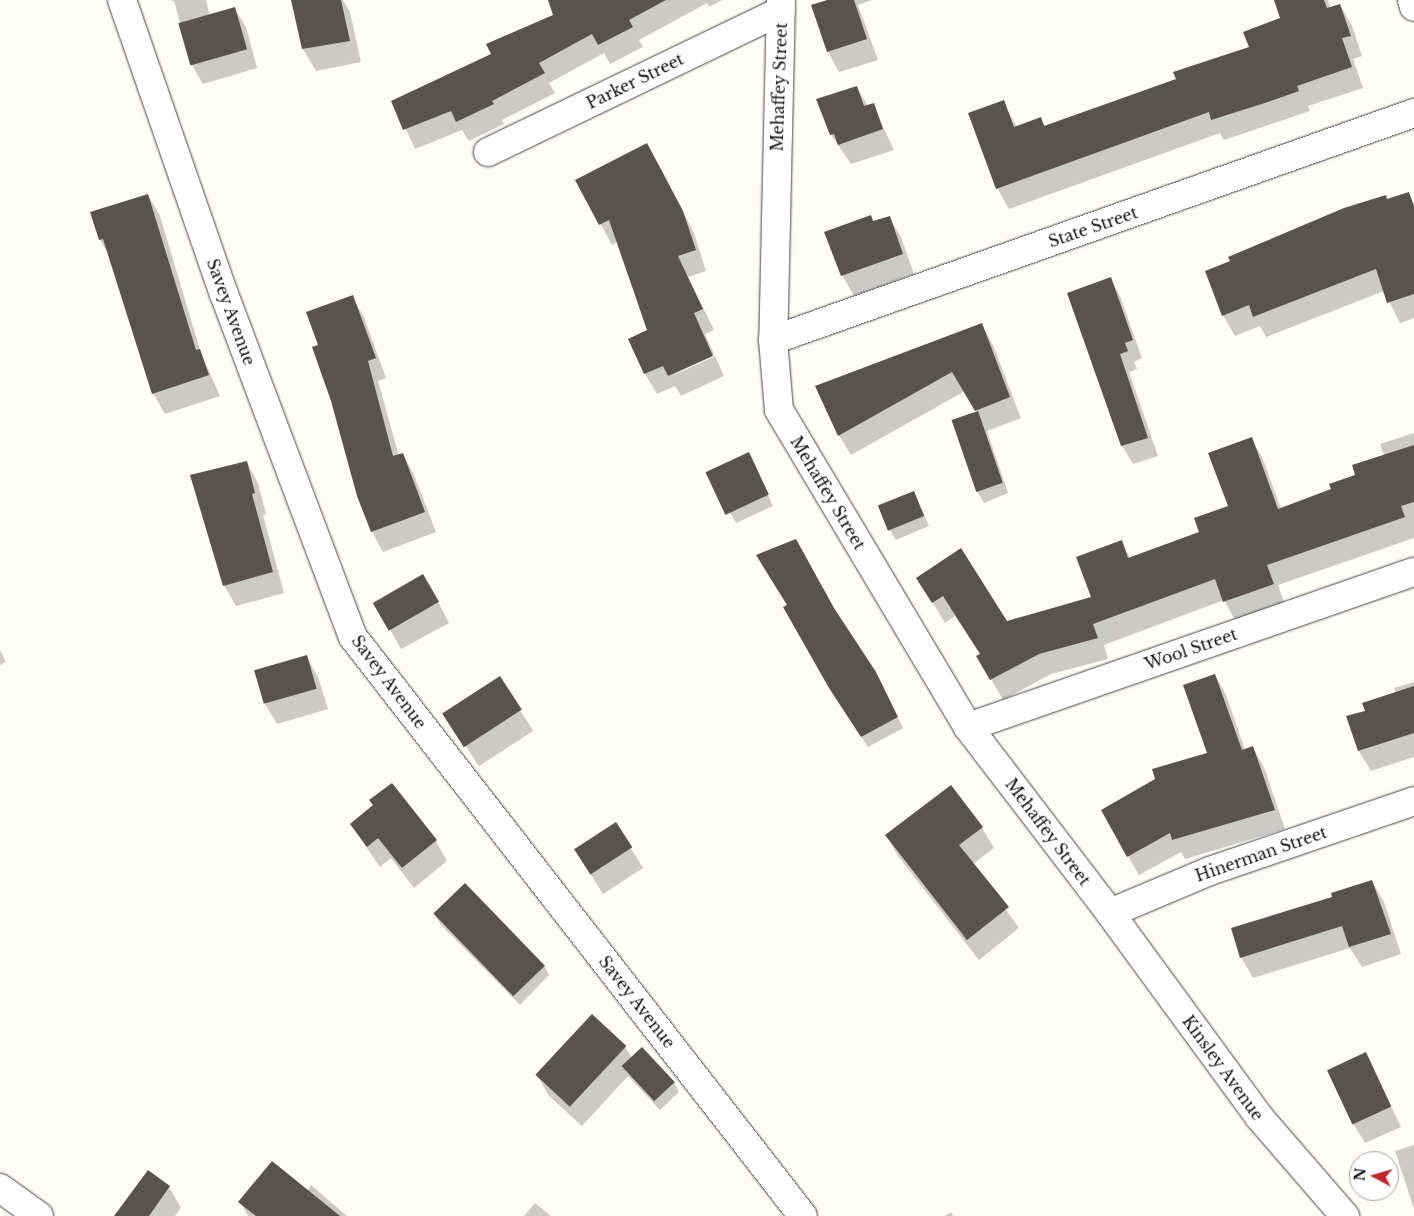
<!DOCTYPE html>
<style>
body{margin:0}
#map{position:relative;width:1414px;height:1216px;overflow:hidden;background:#fffdf5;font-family:"Libre Baskerville",serif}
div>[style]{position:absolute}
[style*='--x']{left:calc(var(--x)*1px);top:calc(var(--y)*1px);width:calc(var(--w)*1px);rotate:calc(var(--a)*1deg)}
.shadow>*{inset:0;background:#0003;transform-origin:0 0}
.building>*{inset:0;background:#5a524d;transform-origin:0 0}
.roads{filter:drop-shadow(0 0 1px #444) drop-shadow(0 0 1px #444)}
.street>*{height:28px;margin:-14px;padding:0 14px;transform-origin:14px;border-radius:14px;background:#fff}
span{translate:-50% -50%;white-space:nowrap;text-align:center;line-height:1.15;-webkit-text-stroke:5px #fff;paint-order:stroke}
.street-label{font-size:16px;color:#111}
.north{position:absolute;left:1349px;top:1151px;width:50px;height:50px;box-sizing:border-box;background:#fff;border:1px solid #a0a0a0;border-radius:50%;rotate:276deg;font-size:14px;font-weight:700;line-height:20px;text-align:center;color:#111}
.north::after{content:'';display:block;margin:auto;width:18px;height:22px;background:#c4262e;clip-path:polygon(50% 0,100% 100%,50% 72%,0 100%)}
</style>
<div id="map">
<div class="shadow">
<div style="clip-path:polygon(169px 0,206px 0,210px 16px,235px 9px,246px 27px,257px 68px,203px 84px,192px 65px,174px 1px)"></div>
<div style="clip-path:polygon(300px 0,343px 0,350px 12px,361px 62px,316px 71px,304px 51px,293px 2px)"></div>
<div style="clip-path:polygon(577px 0,722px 0,709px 7px,707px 3px,639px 40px,643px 47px,610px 64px,604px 53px,549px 83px,555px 93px,502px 120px,504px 124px,469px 141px,462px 130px,415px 149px,393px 102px,493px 54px)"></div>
<div style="clip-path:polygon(831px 0,872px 0,858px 5px,878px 60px,839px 72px,828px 52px)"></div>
<div style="clip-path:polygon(1275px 0,1328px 0,1330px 8px,1340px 5px,1352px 26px,1362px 56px,1353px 59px,1363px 88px,1308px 106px,1310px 111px,1224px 140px,1220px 133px,1009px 209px,997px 188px,1003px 102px,1017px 127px,1040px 119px,1046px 127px,1177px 79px,1250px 47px,1282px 19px)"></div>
<div style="clip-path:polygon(856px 87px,868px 106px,873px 105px,894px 150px,851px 164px,831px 135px,818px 100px)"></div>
<div style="clip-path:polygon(659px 165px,694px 233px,706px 271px,688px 277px,714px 330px,705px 334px,714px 354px,668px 378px,715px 356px,724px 376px,681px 396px,675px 386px,657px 394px,645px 374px,630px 340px,649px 331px,617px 242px,612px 245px,577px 181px)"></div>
<div style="clip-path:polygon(1408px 193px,1414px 203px,1414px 318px,1400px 323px,1384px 291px,1266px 337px,1260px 326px,1235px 336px,1223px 315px,1387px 200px)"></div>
<div style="clip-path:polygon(148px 195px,160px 216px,201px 353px,220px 396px,165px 414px,153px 393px,111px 258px,100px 240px,92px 213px)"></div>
<div style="clip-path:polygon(889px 217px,901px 237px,914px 274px,854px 296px,842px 275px)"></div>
<div style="clip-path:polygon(1110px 278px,1120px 296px,1142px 358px,1134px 362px,1137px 369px,1129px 372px,1158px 456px,1133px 464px,1122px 446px,1069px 293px)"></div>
<div style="clip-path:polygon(352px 297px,364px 317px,386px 378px,378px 381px,399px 456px,403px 454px,414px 475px,436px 532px,383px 552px,372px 532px)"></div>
<div style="clip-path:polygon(982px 325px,993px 345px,1021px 418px,987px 431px,1008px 493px,984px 503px,978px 493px,978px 413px,965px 391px,851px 455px,839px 435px)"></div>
<div style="clip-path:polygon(1414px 433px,1414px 538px,1278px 585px,1285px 605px,1236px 622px,1224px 600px,1104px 645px,1108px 659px,1051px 674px,1003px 700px,978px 656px,981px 655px,955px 616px,945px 623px,918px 578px,1007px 623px,1092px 597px,1121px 542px,1131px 559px,1200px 533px,1230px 507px,1251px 438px,1263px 459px,1281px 509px,1332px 490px,1384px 455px,1380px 444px)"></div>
<div style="clip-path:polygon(247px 463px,258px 483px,266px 514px,263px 515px,284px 593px,236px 606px,224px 585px)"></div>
<div style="clip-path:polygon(754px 463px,773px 506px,736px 523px,709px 476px)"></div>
<div style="clip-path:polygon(914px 492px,929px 526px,896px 540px,890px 530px)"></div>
<div style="clip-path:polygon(435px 596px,449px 623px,401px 649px,374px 601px)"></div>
<div style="clip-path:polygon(788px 606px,835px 611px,881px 683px,903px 728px,868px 747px,836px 698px)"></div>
<div style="clip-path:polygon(0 650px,6px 662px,0 665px)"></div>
<div style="clip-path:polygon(306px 656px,318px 677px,328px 709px,277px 724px,265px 704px)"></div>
<div style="clip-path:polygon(1215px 675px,1226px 695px,1245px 750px,1253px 748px,1264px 767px,1285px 829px,1185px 859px,1181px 852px,1139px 875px,1102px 811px,1208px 754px)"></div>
<div style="left:499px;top:678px;width:63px;height:65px;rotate:57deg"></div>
<div style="clip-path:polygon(1414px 682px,1414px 757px,1371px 771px,1359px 751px,1348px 717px,1366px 712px,1396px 694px,1394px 688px)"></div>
<div style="clip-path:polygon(616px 824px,643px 868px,603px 894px,588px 870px)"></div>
<div style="clip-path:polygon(351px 825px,436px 841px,447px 861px,414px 888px,391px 858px,380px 867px)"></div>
<div style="clip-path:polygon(982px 828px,994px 848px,973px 864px,1019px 928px,979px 960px,898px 856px,886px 835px)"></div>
<div style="clip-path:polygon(1372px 881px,1384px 902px,1401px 954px,1362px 967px,1350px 948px,1253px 978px,1241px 957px,1334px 898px)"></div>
<div style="clip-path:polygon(435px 915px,544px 965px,549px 975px,520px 1005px,441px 925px)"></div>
<div style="clip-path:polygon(625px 1047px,632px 1058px,674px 1082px,679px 1092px,660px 1110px,628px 1076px,582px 1126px,549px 1096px,537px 1075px)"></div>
<div style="clip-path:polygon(1365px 1053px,1401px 1127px,1365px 1143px,1353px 1123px)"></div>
<div style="clip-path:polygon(1414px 1145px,1414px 1209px,1395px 1151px)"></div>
<div style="clip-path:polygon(148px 1172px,169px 1187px,181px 1208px,175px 1216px,116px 1216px)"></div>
<div style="clip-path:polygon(311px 1185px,347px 1216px,248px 1216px,240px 1202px,307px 1191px)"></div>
<div style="clip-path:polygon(535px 1203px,551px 1216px,524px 1216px)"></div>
<div style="clip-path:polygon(951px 1212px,953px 1216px,945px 1216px)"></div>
</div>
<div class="building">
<div style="clip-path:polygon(291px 0,341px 0,350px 41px,302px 49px)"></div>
<div style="clip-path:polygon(548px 0,666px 0,629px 20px,633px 27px,598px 45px,592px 34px,539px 63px,545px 73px,492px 101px,494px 104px,456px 122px,451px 111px,403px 130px,391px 101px,491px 54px,486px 44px,553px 15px)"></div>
<div style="clip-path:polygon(827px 0,854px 0,867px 39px,827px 52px,811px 5px)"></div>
<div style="clip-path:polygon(1274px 0,1324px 0,1327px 8px,1340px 4px,1351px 36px,1342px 38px,1352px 67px,1297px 86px,1299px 91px,1268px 102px,1211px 120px,1209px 112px,996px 189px,968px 113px,1004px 100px,1014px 127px,1041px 117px,1044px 126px,1176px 79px,1173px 72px,1249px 47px,1243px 32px,1280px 18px)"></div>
<div style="left:235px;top:7px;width:44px;height:59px;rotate:74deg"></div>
<div style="clip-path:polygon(857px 86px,864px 106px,874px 103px,883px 129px,838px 145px,834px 134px,830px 135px,816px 99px)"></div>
<div style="clip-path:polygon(647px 143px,683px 211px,696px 250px,678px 256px,703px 309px,694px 313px,713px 356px,668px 376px,663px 366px,644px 374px,628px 339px,647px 330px,609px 220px,599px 225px,575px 180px)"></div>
<div style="clip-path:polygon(1409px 192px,1414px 207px,1414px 294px,1387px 303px,1376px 269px,1253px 317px,1249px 305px,1222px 316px,1205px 271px,1230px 261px,1228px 257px,1344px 208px,1386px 195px,1387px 199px)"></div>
<div style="clip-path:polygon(148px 194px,196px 350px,200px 349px,209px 375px,152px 394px,103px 239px,99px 240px,90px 212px)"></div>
<div style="clip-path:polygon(871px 215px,873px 221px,890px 216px,903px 254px,841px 276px,824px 232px)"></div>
<div style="clip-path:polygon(1111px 277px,1133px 340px,1125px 343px,1128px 351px,1120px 354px,1148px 438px,1121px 446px,1067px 293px)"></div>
<div style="clip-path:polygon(353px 295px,376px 358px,368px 361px,393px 456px,403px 453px,425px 512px,371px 532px,357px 496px,331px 401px,312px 347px,318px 345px,306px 312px)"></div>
<div style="clip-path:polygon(982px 323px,1010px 397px,975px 411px,952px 372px,838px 436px,815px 386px)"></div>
<div style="left:978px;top:411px;width:76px;height:28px;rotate:71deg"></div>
<div style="clip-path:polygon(1252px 437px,1278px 509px,1331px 489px,1329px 484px,1355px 475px,1352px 465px,1414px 445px,1414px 502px,1401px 506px,1405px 517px,1267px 565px,1274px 584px,1223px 602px,1215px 579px,1093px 624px,1098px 638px,1039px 654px,990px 680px,976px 656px,980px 654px,943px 596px,932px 603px,916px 578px,961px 548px,1007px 621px,1091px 597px,1076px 557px,1122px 540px,1128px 558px,1199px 532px,1194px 518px,1228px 506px,1208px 453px)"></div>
<div style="left:749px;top:452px;width:47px;height:48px;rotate:65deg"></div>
<div style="clip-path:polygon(247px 461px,255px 493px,252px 494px,273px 572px,223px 586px,190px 475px)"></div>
<div style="left:914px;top:491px;width:27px;height:39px;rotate:68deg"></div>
<div style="clip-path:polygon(796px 539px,834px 608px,876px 672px,898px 717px,861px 737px,829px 688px,783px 607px,787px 605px,756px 555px)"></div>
<div style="left:423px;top:574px;width:32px;height:58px;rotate:60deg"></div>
<div style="left:307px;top:655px;width:35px;height:55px;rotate:74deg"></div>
<div style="clip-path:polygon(1215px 674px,1242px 750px,1253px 746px,1275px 810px,1172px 840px,1170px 833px,1127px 857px,1101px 810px,1155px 779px,1152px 769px,1207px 753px,1183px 685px)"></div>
<div style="left:500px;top:676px;width:40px;height:69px;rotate:57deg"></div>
<div style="clip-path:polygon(1414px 686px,1414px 733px,1358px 751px,1346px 716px,1365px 711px,1362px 703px)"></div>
<div style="clip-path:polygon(392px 783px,437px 840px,402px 868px,378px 838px,367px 847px,350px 824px,373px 805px,369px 800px)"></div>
<div style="clip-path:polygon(951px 785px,983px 827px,959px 845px,1009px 907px,967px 940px,885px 835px)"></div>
<div style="left:616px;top:822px;width:30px;height:50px;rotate:57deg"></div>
<div style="clip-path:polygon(1372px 880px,1391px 934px,1349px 947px,1342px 926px,1240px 958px,1231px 928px,1332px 897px,1331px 893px)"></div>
<div style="left:465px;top:883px;width:115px;height:44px;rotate:46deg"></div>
<div style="left:592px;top:1014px;width:47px;height:83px;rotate:43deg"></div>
<div style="left:642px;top:1047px;width:48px;height:28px;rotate:47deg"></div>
<div style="left:1366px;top:1052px;width:60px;height:43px;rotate:65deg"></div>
<div style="clip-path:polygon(272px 1161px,340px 1216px,256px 1216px,238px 1202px)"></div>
<div style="clip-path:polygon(148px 1170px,170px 1186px,149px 1216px,114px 1216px)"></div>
</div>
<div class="roads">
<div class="street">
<div style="--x:122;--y:0;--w:311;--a:70.9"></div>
<div style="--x:224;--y:294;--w:366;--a:69.4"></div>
<div style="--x:353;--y:637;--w:733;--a:52.15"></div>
<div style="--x:781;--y:0;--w:340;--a:91.3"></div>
<div style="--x:773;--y:340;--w:70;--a:85.1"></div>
<div style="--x:779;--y:410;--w:369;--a:59.2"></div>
<div style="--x:968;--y:727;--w:234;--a:52.6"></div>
<div style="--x:1110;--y:913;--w:254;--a:53.8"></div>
<div style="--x:1260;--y:1118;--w:130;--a:49.1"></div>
<div style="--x:1412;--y:0;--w:7;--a:74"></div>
<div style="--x:488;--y:152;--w:325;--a:-25.7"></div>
<div style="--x:773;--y:340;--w:680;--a:-19.5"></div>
<div style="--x:968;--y:727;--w:472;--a:-19.2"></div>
<div style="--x:1110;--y:913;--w:108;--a:-22.8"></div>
<div style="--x:1210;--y:871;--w:216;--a:-18.9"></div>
<div style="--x:0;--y:1188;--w:48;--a:35.7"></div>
</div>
</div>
<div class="street-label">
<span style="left:635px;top:81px;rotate:-26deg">Parker Street</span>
<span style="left:779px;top:87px;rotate:-88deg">Mehaffey Street</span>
<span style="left:1093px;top:227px;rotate:-19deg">State Street</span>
<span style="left:231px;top:312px;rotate:70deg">Savey Avenue</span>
<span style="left:828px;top:493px;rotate:59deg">Mehaffey Street</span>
<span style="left:1191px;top:649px;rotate:-19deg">Wool Street</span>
<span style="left:389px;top:682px;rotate:53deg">Savey Avenue</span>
<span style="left:1048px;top:832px;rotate:53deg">Mehaffey Street</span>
<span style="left:1261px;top:854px;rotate:-19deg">Hinerman Street</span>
<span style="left:637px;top:1002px;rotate:52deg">Savey Avenue</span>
<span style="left:1223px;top:1068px;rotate:54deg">Kinsley Avenue</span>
</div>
<div class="north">N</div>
</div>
